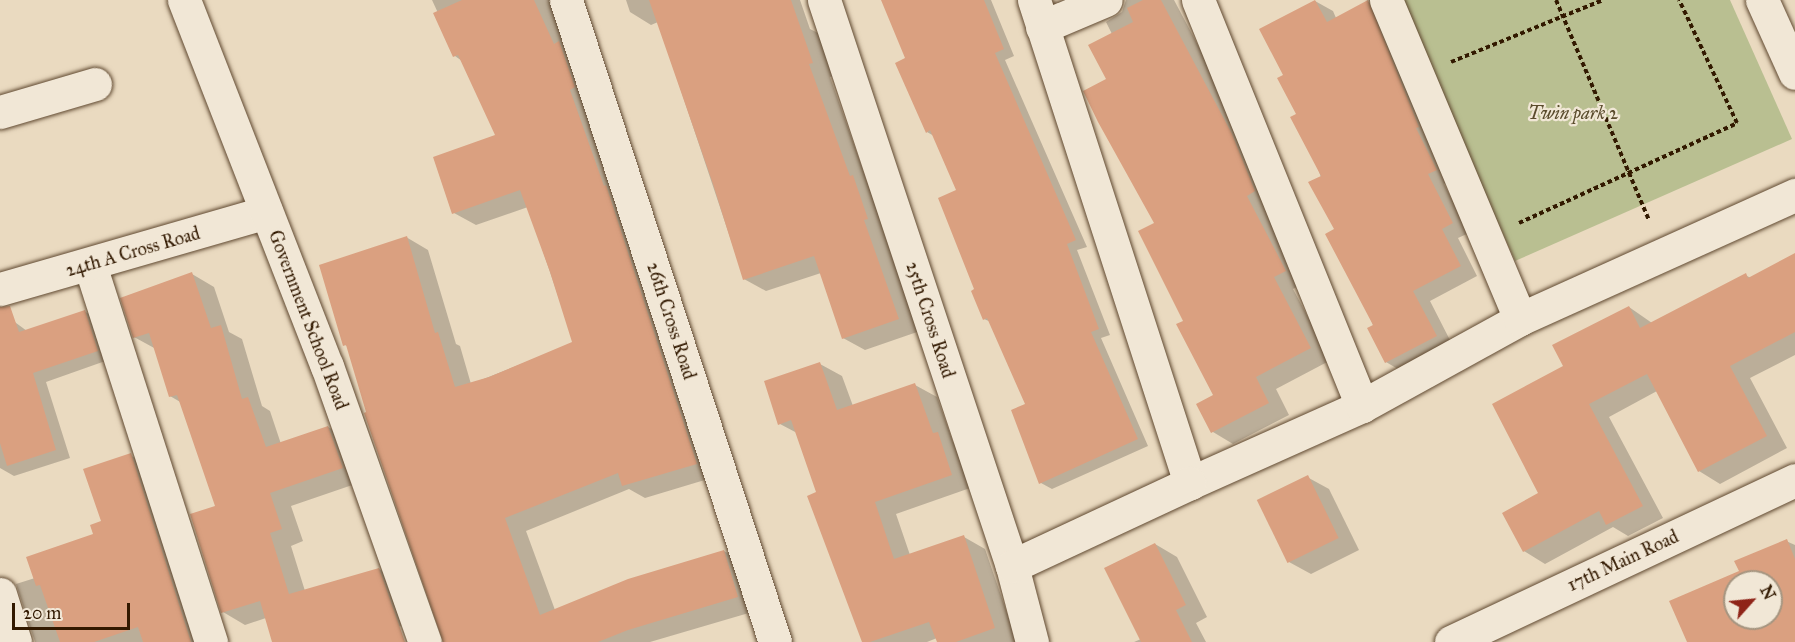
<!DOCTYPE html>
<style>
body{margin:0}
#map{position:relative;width:1795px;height:642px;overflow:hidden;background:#eadac0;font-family:"IM FELL Great Primer",serif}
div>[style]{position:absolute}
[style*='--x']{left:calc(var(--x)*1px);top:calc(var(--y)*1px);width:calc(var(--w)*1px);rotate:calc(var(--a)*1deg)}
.green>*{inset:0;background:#b9bf91}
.shadow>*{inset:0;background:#0003}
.building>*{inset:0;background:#daa080;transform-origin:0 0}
.path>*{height:4px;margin-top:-2px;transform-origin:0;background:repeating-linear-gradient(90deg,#321900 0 4.5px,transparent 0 7.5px)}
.roads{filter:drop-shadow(0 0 2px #604930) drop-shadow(0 0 2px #604930)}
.minor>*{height:33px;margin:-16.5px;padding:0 16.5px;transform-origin:16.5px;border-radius:16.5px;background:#f1e7d6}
.tertiary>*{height:33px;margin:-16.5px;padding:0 16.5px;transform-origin:16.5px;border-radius:16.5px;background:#f1e7d6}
.secondary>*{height:33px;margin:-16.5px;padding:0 16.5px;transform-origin:16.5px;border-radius:16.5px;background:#f1e7d6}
span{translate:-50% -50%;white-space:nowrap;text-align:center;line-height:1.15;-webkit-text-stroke:4.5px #f1e7d6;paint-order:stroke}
.park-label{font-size:18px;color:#5a4b2c;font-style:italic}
.street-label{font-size:18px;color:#321900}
.north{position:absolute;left:1723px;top:570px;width:60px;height:60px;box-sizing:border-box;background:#f1e7d6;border:2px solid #a59580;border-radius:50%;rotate:63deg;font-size:16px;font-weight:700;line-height:24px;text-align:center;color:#321900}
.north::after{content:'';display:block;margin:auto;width:21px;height:27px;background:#8f2418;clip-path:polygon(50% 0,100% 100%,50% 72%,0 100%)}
.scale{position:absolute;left:12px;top:603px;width:118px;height:27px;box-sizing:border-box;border:3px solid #321900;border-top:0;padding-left:8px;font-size:18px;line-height:21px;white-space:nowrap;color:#321900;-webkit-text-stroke:4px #f1e7d6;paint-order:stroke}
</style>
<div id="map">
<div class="green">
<div style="clip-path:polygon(1399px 0,1730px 0,1792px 139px,1515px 261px)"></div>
</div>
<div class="shadow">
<div style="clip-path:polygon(432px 0,551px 0,718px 476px,645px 498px,629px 489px,526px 531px,555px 610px,724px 551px,746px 564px,759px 610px,650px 642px,444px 642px,349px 347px,345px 345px,406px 237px,428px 250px,456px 344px,460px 346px,471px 384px,574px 343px,528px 207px,476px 225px,454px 213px,497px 136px,462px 61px,455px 56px,435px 14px,438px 13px)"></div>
<div style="clip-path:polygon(626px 0,800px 0,810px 29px,820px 34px,834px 76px,830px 77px,920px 331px,865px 350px,843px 338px,821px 273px,766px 291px,744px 279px,658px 22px,651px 25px,630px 12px)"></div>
<div style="clip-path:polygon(882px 0,991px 0,1014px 56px,1005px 60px,1087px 247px,1077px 250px,1110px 335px,1101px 338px,1148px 446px,1052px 489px,1041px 483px,1027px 405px,991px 322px,984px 319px,958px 191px,934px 136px,927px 132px,907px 59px)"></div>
<div style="clip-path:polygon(1126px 0,1174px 0,1252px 147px,1305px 283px,1293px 289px,1331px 360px,1276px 389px,1289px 415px,1233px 444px,1213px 432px,1215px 396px,1108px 79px,1112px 34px,1106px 22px,1122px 12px)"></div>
<div style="clip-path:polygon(1315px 1px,1333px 11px,1336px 18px,1368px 2px,1385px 12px,1453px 179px,1444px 184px,1469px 233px,1458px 238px,1477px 276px,1430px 301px,1453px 346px,1403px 372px,1386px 362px,1285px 75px)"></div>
<div style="clip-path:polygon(1795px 255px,1795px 355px,1750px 378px,1787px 448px,1720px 484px,1699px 471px,1657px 391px,1609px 417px,1663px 518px,1628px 536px,1613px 527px,1545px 564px,1524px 551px,1540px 494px,1565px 367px,1629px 307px,1652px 323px,1745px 275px,1751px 278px)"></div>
<div style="clip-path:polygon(192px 274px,214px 287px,229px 332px,242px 339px,262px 406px,270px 411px,281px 444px,328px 427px,350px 440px,364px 481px,291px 506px,303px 541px,291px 546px,305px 591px,379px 569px,400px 582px,414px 622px,350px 642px,274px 642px,266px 618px,245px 625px,223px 612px,217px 507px,182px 403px,170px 396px,156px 349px,134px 337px)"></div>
<div style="clip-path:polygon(84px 311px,99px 320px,111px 359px,46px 382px,70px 458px,14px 476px,0 468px,0 324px,12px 320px,27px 331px)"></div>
<div style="clip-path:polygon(820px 364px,842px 376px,853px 406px,915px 385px,937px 397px,953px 442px,959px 446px,973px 487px,896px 514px,910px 555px,964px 537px,985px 549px,1017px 642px,938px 642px,937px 638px,927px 642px,863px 642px,818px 493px,797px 433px,780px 424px)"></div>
<div style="clip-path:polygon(130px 455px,153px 468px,209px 642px,35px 642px,16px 584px,35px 578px,95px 535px)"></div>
<div style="clip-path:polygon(1307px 477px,1329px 489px,1359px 550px,1311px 574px,1289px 562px)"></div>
<div style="clip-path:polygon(evenodd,1786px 541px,1795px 545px,1795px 642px,1689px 642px,1741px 572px,1786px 541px,1735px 582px,1771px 582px,1771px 618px,1735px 618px,1735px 582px)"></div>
<div style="clip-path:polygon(1155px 544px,1177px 557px,1207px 617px,1196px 623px,1206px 642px,1134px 642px,1141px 639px)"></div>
</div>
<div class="building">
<div style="clip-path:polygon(462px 0,534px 0,554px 44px,559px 41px,575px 87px,570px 90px,604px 186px,606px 185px,697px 464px,622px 486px,618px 473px,505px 518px,540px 615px,628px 579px,724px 550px,738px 597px,628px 630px,598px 642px,443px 642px,364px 413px,366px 412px,346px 345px,343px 346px,319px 265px,407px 236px,435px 333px,438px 332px,455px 387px,489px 377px,572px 342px,550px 272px,520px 190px,452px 214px,433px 157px,495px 135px,458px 55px,453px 57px,433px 13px)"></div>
<div style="clip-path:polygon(649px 0,791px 0,813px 63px,809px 64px,850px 176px,853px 175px,868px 219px,864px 220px,899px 319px,842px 339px,814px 256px,743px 280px,713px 184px)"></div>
<div style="clip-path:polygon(881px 0,984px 0,1004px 49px,995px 53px,1076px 240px,1067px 244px,1099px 329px,1091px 332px,1138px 439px,1039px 484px,1011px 410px,1025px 404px,987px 318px,983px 320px,971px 291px,974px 289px,938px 198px,956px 190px,930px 130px,926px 133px,895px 63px,905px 58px)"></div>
<div style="clip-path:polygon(1143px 0,1161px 0,1232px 134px,1255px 191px,1247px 196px,1286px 271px,1274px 277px,1311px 348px,1256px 377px,1269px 403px,1211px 433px,1196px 404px,1213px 395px,1176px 324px,1183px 321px,1138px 231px,1154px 223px,1098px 122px,1083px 91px,1106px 79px,1088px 45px,1133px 22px,1127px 8px)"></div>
<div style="clip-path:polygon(1315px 0,1327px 22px,1368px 0,1419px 127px,1416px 128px,1437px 170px,1428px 174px,1453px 223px,1442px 229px,1461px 266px,1413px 291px,1437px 336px,1385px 363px,1367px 328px,1373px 325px,1325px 234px,1334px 229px,1308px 182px,1321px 176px,1290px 117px,1296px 114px,1277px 78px,1283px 75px,1259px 29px)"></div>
<div style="clip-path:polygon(1795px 253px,1795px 332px,1730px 366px,1767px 436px,1698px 472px,1647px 374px,1589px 404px,1643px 506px,1606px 525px,1599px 511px,1523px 552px,1502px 513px,1538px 493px,1492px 404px,1563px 366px,1552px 345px,1629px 306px,1640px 328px,1746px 273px,1748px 278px)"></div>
<div style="clip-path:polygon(192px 272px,211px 328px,221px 325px,242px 399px,248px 397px,266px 447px,328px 426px,343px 468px,270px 493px,282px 529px,270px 533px,289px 594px,379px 568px,405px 642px,272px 642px,260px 601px,221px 613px,190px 514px,215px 506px,177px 395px,169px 397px,149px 333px,133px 338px,120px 298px)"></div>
<div style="clip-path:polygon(10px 306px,19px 332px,85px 310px,98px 351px,33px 373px,56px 450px,7px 466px,0 443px,0 307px)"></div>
<div style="clip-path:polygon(820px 362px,837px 410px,915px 383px,933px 433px,938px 432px,952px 475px,875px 502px,894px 559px,964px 535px,995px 628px,956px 642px,937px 642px,929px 622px,870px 642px,862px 642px,807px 496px,816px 492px,791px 420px,778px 425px,764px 381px)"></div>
<div style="clip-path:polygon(131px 453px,191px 642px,143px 642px,138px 627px,94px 642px,60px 642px,40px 585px,36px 586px,26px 557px,93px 534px,90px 525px,101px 521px,83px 469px)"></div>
<div style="left:1308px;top:475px;width:70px;height:57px;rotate:64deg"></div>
<div style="clip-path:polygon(evenodd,1787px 539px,1795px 559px,1795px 642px,1687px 642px,1669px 601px,1739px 571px,1734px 561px,1787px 539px,1735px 582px,1771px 582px,1771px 618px,1735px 618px,1735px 582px)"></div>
<div style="clip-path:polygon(1155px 543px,1186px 605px,1176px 610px,1192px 642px,1141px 642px,1104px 568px)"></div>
</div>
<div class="path">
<div style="--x:1556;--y:0;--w:239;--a:67.1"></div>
<div style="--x:1451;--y:62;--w:164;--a:-22.2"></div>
<div style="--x:1519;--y:223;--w:240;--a:-24.6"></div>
<div style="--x:1737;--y:123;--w:136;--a:-115.2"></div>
</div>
<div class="roads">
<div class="minor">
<div style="--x:566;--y:0;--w:675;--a:71.97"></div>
<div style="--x:824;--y:0;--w:596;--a:71.63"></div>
<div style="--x:1012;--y:566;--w:79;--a:75.3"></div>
<div style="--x:1034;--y:0;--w:508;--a:72.1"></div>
<div style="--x:1190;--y:483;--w:188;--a:-24.1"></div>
<div style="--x:1362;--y:406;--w:180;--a:-28.8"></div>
<div style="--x:1520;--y:319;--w:302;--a:-24.3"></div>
<div style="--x:1198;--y:0;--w:438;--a:68"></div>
<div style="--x:1386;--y:0;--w:346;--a:67.2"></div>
<div style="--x:1762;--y:0;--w:80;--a:65.7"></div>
<div style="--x:1042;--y:27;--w:69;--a:-22.9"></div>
<div style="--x:0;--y:112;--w:99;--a:-16.4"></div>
<div style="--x:90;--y:265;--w:396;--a:72.2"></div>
<div style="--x:0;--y:289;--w:277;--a:-16.1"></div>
<div style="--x:1012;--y:566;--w:196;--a:-25"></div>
<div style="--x:0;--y:594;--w:50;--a:72.6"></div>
</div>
<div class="tertiary">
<div style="--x:1451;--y:642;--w:380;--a:-25.2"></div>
</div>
<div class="secondary">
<div style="--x:184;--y:0;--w:393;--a:68.7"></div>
<div style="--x:327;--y:366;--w:293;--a:70.5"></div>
</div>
</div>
<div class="park-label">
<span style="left:1573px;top:113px">Twin park 2</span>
</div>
<div class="street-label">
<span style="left:133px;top:252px;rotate:-16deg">24th A Cross Road</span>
<span style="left:308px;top:320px;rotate:69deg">Government School Road</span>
<span style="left:930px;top:320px;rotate:72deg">25th Cross Road</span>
<span style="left:671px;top:321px;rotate:72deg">26th Cross Road</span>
<span style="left:1623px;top:561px;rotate:-25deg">17th Main Road</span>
</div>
<div class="north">N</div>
<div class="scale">20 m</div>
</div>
